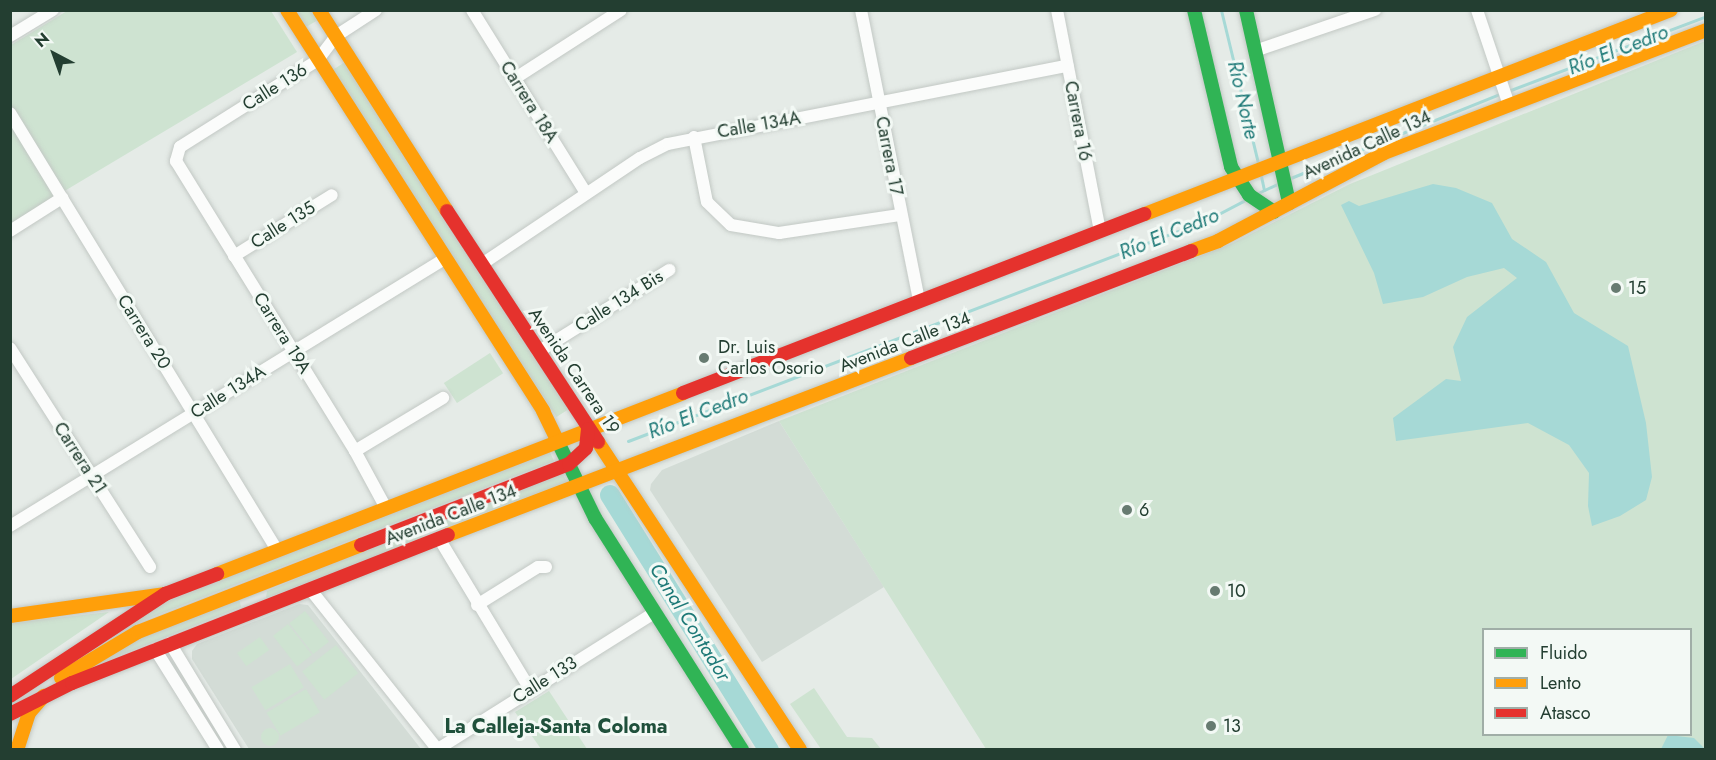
<!DOCTYPE html>
<meta charset="utf-8">
<style>
body{margin:0}
#map{position:relative;width:1716px;height:760px;overflow:hidden;background:#e5ebe7;font-family:Jost,sans-serif}
div>[style]{position:absolute}
[style*='--x']{left:calc(var(--x)*1px);top:calc(var(--y)*1px);width:calc(var(--w)*1px);rotate:calc(var(--a)*1deg)}
.built>*{inset:0;background:#d3dcd6}
.green>*{inset:0;background:#cee3d1;transform-origin:0 0}
.round{border-radius:50%}
.water>*{inset:0;background:#a6d9d6}
.stream>*{height:3px;margin:-1.5px;padding:0 1.5px;transform-origin:1.5px;border-radius:1.5px;background:#a6d9d6}
.river>*{height:20px;margin:-10px;padding:0 10px;transform-origin:10px;border-radius:10px;background:#a6d9d6}
.roads{filter:drop-shadow(0 0 2px #c2c8c4) drop-shadow(0 0 2px #c2c8c4)}
.street>*{height:12px;margin:-6px;padding:0 6px;transform-origin:6px;border-radius:6px;background:#fbfcfb}
.fast>*{height:14px;margin:-7px;padding:0 7px;transform-origin:7px;border-radius:7px;background:#30b455}
.slow>*{height:14px;margin:-7px;padding:0 7px;transform-origin:7px;border-radius:7px;background:#ff9f0a}
.jam>*{height:14px;margin:-7px;padding:0 7px;transform-origin:7px;border-radius:7px;background:#e5322d}
.dots>*{width:16px;height:16px;translate:-50% -50%;box-sizing:border-box;border:3px solid #f3f9f5;border-radius:50%}
span{translate:-50% -50%;white-space:nowrap;text-align:center;line-height:1.15;-webkit-text-stroke:6px #f3f9f5;paint-order:stroke}
.street-label{font-size:18px;color:#233e31}
.poi-label{font-size:18px;color:#233e31}
.left{translate:0 -50%;text-align:left}
.water-label{font-size:20px;color:#1d7977;font-style:italic}
.neighbourhood-label{font-size:20px;color:#1f503b;font-weight:700}
.frame{position:absolute;inset:0;border:12px solid #233e31;pointer-events:none}
.legend{position:absolute;left:1482px;top:628px;width:210px;height:108px;box-sizing:border-box;background:#f3f9f5;border:2px solid #a0aea7;margin:0;padding:8px 10px;list-style:none;font-size:18px;color:#233e31}
.legend li{display:flex;align-items:center;gap:12px;height:30px}
.legend b{width:30px;border:2px solid #a0aea7}
.north{position:absolute;left:24px;top:24px;width:60px;height:60px;-webkit-text-stroke:4px #f3f9f5;paint-order:stroke;rotate:319deg;font-size:16px;font-weight:700;line-height:24px;text-align:center;color:#233e31}
.north::after{content:'';display:block;margin:auto;width:21px;height:27px;background:#233e31;clip-path:polygon(50% 0,100% 100%,50% 72%,0 100%)}
</style>
<div id="map">
<div class="built">
<div style="clip-path:polygon(779px 421px,884px 587px,762px 662px,650px 490px,651px 484px,662px 470px)"></div>
<div style="clip-path:polygon(299px 604px,308px 605px,421px 749px,249px 749px,192px 659px,192px 651px,197px 644px)"></div>
</div>
<div class="green">
<div style="clip-path:polygon(67px 11px,271px 11px,297px 52px,11px 223px,11px 45px)"></div>
<div style="clip-path:polygon(295px 11px,312px 11px,318px 20px,306px 27px)"></div>
<div style="clip-path:polygon(evenodd,1705px 41px,1705px 749px,986px 749px,779px 421px,1233px 243px,1350px 184px,1705px 41px,1484px 630px,1690px 630px,1690px 734px,1484px 734px,1484px 630px)"></div>
<div style="left:345px;top:62px;width:413px;height:16px;rotate:57deg"></div>
<div style="left:490px;top:353px;width:24px;height:55px;rotate:57deg"></div>
<div style="clip-path:polygon(548px 448px,554px 461px,129px 626px,146px 610px)"></div>
<div style="clip-path:polygon(562px 473px,567px 482px,436px 531px,435px 522px)"></div>
<div style="clip-path:polygon(418px 528px,424px 539px,266px 598px,267px 591px)"></div>
<div style="clip-path:polygon(239px 598px,241px 607px,78px 672px,137px 635px)"></div>
<div style="left:305px;top:611px;width:39px;height:20px;rotate:52deg"></div>
<div style="clip-path:polygon(109px 612px,11px 679px,11px 623px)"></div>
<div style="left:288px;top:624px;width:39px;height:19px;rotate:52deg"></div>
<div style="left:260px;top:637px;width:16px;height:28px;rotate:55deg"></div>
<div style="left:336px;top:645px;width:36px;height:43px;rotate:52deg"></div>
<div style="left:290px;top:664px;width:27px;height:45px;rotate:59deg"></div>
<div style="clip-path:polygon(814px 688px,847px 737px,872px 738px,881px 749px,821px 749px,790px 704px)"></div>
<div style="left:306px;top:689px;width:27px;height:46px;rotate:59deg"></div>
<div style="clip-path:polygon(549px 691px,553px 697px,587px 749px,541px 749px,515px 712px)"></div>
<div class="round" style="left:261px;top:728px;width:18px;height:18px"></div>
</div>
<div class="water">
<div style="clip-path:polygon(1433px 184px,1456px 188px,1492px 203px,1512px 239px,1546px 262px,1574px 313px,1628px 346px,1646px 423px,1652px 477px,1646px 500px,1620px 516px,1592px 526px,1588px 506px,1589px 473px,1569px 445px,1528px 423px,1396px 441px,1393px 418px,1446px 379px,1461px 381px,1453px 347px,1467px 317px,1517px 278px,1504px 268px,1467px 277px,1423px 297px,1383px 304px,1374px 273px,1341px 205px,1349px 201px,1359px 206px)"></div>
<div style="clip-path:polygon(1668px 735px,1694px 738px,1705px 749px,1661px 749px)"></div>
</div>
<div class="stream">
<div style="--x:1221;--y:10;--w:157;--a:76.4"></div>
<div style="--x:1508;--y:91;--w:212;--a:-20.7"></div>
<div style="--x:1261;--y:176;--w:14;--a:78"></div>
<div style="--x:1288;--y:179;--w:231;--a:-21.9"></div>
<div style="--x:1258;--y:193;--w:23;--a:-25"></div>
<div style="--x:628;--y:441;--w:620;--a:-20.89"></div>
<div style="--x:1207;--y:220;--w:45;--a:-27.7"></div>
</div>
<div class="river">
<div style="--x:610;--y:495;--w:301;--a:58.1"></div>
</div>
<div class="roads">
<div class="street">
<div style="--x:376;--y:10;--w:48;--a:147"></div>
<div style="--x:336;--y:36;--w:30;--a:127"></div>
<div style="--x:318;--y:60;--w:163;--a:147.8"></div>
<div style="--x:180;--y:147;--w:15;--a:106"></div>
<div style="--x:176;--y:161;--w:341;--a:58.3"></div>
<div style="--x:355;--y:451;--w:65;--a:61.5"></div>
<div style="--x:472;--y:10;--w:216;--a:58.1"></div>
<div style="--x:861;--y:10;--w:297;--a:78.7"></div>
<div style="--x:1057;--y:10;--w:225;--a:79"></div>
<div style="--x:1477;--y:10;--w:100;--a:71.4"></div>
<div style="--x:10;--y:36;--w:50;--a:-31.2"></div>
<div style="--x:1255;--y:51;--w:127;--a:-18.9"></div>
<div style="--x:514;--y:79;--w:127;--a:-32.8"></div>
<div style="--x:10;--y:113;--w:512;--a:58.58"></div>
<div style="--x:694;--y:137;--w:66;--a:78.7"></div>
<div style="--x:707;--y:202;--w:33;--a:44"></div>
<div style="--x:731;--y:225;--w:49;--a:9.5"></div>
<div style="--x:779;--y:233;--w:122;--a:-8.5"></div>
<div style="--x:10;--y:231;--w:62;--a:-32.4"></div>
<div style="--x:234;--y:256;--w:115;--a:-31.9"></div>
<div style="--x:482;--y:264;--w:190;--a:-33.9"></div>
<div style="--x:640;--y:158;--w:31;--a:-27"></div>
<div style="--x:668;--y:144;--w:407;--a:-11.1"></div>
<div style="--x:10;--y:348;--w:260;--a:57.4"></div>
<div style="--x:538;--y:352;--w:155;--a:-32"></div>
<div style="--x:355;--y:451;--w:103;--a:-31.1"></div>
<div style="--x:10;--y:526;--w:512;--a:-31.58"></div>
<div style="--x:440;--y:540;--w:174;--a:58.9"></div>
<div style="--x:310;--y:589;--w:206;--a:51.5"></div>
<div style="--x:477;--y:605;--w:72;--a:-31.9"></div>
<div style="--x:538;--y:567;--w:8;--a:0"></div>
<div style="--x:170;--y:643;--w:125;--a:58.7"></div>
<div style="--x:155;--y:649;--w:119;--a:58"></div>
<div style="--x:438;--y:749;--w:255;--a:-32.2"></div>
</div>
<div class="fast">
<div style="--x:1194;--y:10;--w:161;--a:76.7"></div>
<div style="--x:1231;--y:167;--w:33;--a:57"></div>
<div style="--x:1249;--y:195;--w:30;--a:34"></div>
<div style="--x:1246;--y:10;--w:198;--a:77.4"></div>
<div style="--x:556;--y:438;--w:89;--a:64"></div>
<div style="--x:595;--y:518;--w:275;--a:57.6"></div>
</div>
<div class="slow">
<div style="--x:287;--y:10;--w:476;--a:57.4"></div>
<div style="--x:543;--y:411;--w:30;--a:64"></div>
<div style="--x:319;--y:10;--w:238;--a:57.5"></div>
<div style="--x:1145;--y:214;--w:564;--a:-21.2"></div>
<div style="--x:1191;--y:251;--w:29;--a:-20"></div>
<div style="--x:1218;--y:241;--w:188;--a:-27.9"></div>
<div style="--x:1384;--y:153;--w:345;--a:-20.9"></div>
<div style="--x:598;--y:442;--w:368;--a:56.7"></div>
<div style="--x:448;--y:535;--w:496;--a:-20.9"></div>
<div style="--x:217;--y:574;--w:500;--a:-21.2"></div>
<div style="--x:10;--y:616;--w:157;--a:-8.1"></div>
<div style="--x:61;--y:678;--w:90;--a:-30.9"></div>
<div style="--x:138;--y:632;--w:239;--a:-21.3"></div>
<div style="--x:17;--y:750;--w:39;--a:-72"></div>
<div style="--x:29;--y:713;--w:23;--a:-49"></div>
</div>
<div class="jam">
<div style="--x:447;--y:211;--w:276;--a:56.8"></div>
<div style="--x:911;--y:358;--w:300;--a:-20.9"></div>
<div style="--x:683;--y:393;--w:495;--a:-21.2"></div>
<div style="--x:361;--y:545;--w:223;--a:-21.3"></div>
<div style="--x:569;--y:464;--w:23;--a:-43"></div>
<div style="--x:586;--y:448;--w:19;--a:-84"></div>
<div style="--x:10;--y:696;--w:186;--a:-33.3"></div>
<div style="--x:165;--y:594;--w:56;--a:-21"></div>
<div style="--x:10;--y:714;--w:69;--a:-26.6"></div>
<div style="--x:72;--y:683;--w:404;--a:-21.5"></div>
</div>
</div>
<div class="dots">
<div style="left:1616px;top:288px;background:#677b71"></div>
<div style="left:704px;top:358px;background:#677b71"></div>
<div style="left:1127px;top:510px;background:#677b71"></div>
<div style="left:1215px;top:591px;background:#677b71"></div>
<div style="left:1211px;top:726px;background:#677b71"></div>
</div>
<div class="street-label">
<span style="left:275px;top:87px;rotate:-32deg">Calle 136</span>
<span style="left:529px;top:102px;rotate:58deg">Carrera 18A</span>
<span style="left:1078px;top:121px;rotate:79deg">Carrera 16</span>
<span style="left:759px;top:125px;rotate:-10deg">Calle 134A</span>
<span style="left:1367px;top:145px;rotate:-25deg">Avenida Calle 134</span>
<span style="left:889px;top:156px;rotate:79deg">Carrera 17</span>
<span style="left:283px;top:225px;rotate:-32deg">Calle 135</span>
<span style="left:619px;top:301px;rotate:-32deg">Calle 134 Bis</span>
<span style="left:144px;top:332px;rotate:58deg">Carrera 20</span>
<span style="left:282px;top:333px;rotate:58deg">Carrera 19A</span>
<span style="left:905px;top:342px;rotate:-21deg">Avenida Calle 134</span>
<span style="left:574px;top:371px;rotate:56deg">Avenida Carrera 19</span>
<span style="left:228px;top:392px;rotate:-32deg">Calle 134A</span>
<span style="left:80px;top:458px;rotate:57deg">Carrera 21</span>
<span style="left:451px;top:515px;rotate:-21deg">Avenida Calle 134</span>
<span style="left:545px;top:680px;rotate:-32deg">Calle 133</span>
</div>
<div class="poi-label">
<span class="left" style="left:1628px;top:288px">15</span>
<span class="left" style="left:718px;top:358px">Dr. Luis<br>Carlos Osorio</span>
<span class="left" style="left:1139px;top:510px">6</span>
<span class="left" style="left:1227px;top:591px">10</span>
<span class="left" style="left:1223px;top:726px">13</span>
</div>
<div class="water-label">
<span style="left:1618px;top:50px;rotate:-21deg">Río El Cedro</span>
<span style="left:1243px;top:100px;rotate:77deg">Río Norte</span>
<span style="left:1169px;top:234px;rotate:-22deg">Río El Cedro</span>
<span style="left:698px;top:414px;rotate:-21deg">Río El Cedro</span>
<span style="left:690px;top:622px;rotate:58deg">Canal Contador</span>
</div>
<div class="neighbourhood-label">
<span style="left:556px;top:726px">La Calleja-Santa Coloma</span>
</div>
<div class="frame"></div>
<ul class="legend">
<li><b style="height:8px;background:#30b455"></b>Fluido</li>
<li><b style="height:8px;background:#ff9f0a"></b>Lento</li>
<li><b style="height:8px;background:#e5322d"></b>Atasco</li>
</ul>
<div class="north">N</div>
</div>
